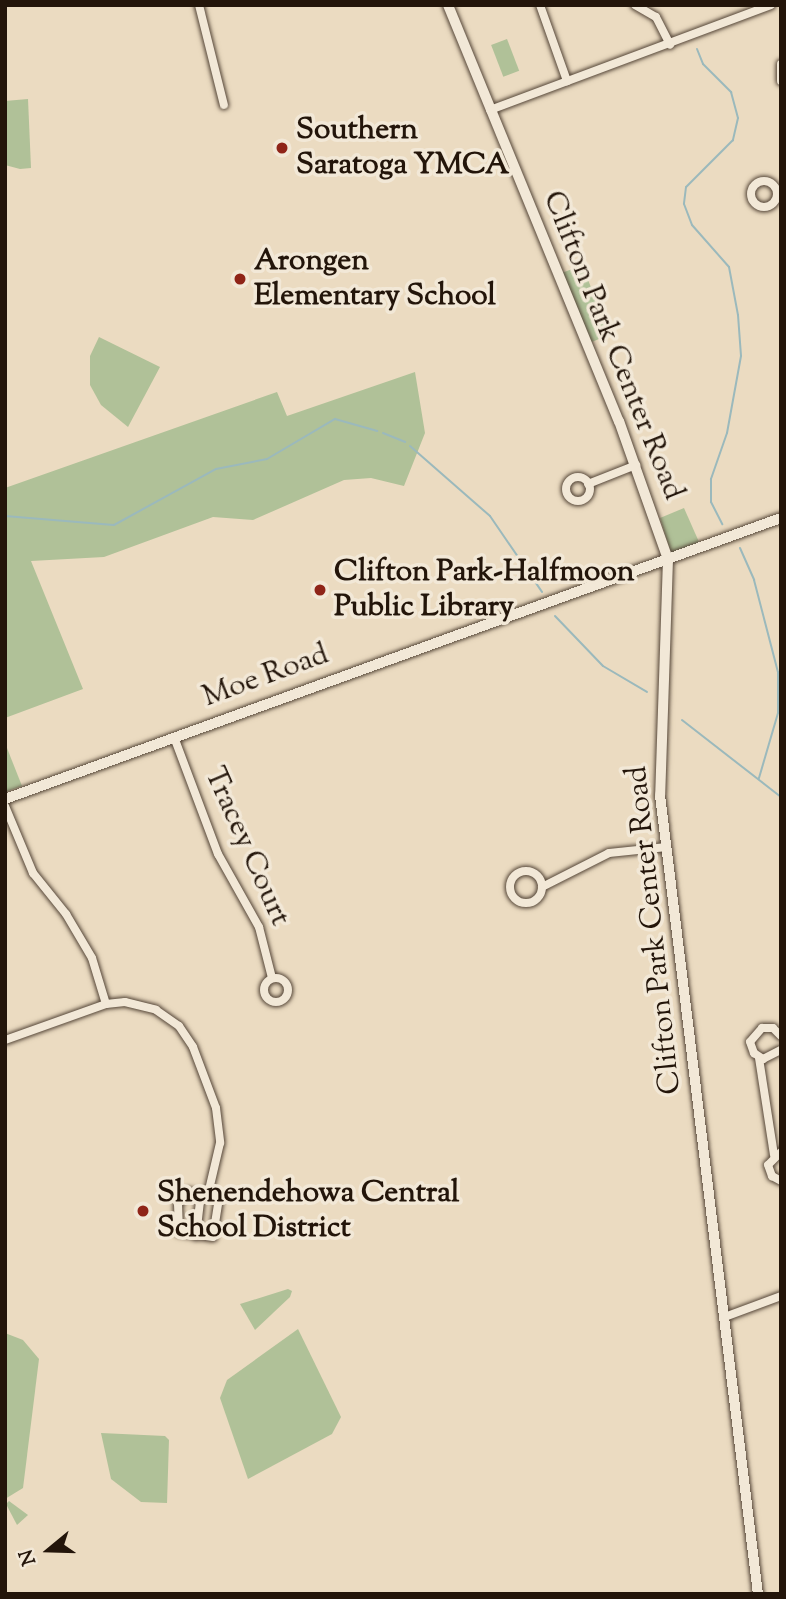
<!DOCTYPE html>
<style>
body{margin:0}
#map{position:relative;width:786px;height:1599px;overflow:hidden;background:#ebdbc1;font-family:"Sorts Mill Goudy",serif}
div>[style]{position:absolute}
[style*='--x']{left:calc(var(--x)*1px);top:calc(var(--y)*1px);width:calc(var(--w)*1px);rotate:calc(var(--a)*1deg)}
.green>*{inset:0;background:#b0c198;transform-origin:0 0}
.stream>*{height:2px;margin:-1px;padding:0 1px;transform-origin:1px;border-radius:1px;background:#9bb9bc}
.roads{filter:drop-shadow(0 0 2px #554638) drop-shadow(0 0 2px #554638)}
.minor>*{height:8px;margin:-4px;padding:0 4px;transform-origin:4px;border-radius:4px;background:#f2e8d7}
.minor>.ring{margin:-4px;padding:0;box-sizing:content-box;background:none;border:8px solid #f2e8d7;border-radius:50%}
.tertiary>*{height:10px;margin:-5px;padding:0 5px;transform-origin:5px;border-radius:5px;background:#f2e8d7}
.dots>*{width:19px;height:19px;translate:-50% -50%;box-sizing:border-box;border:4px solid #f2e8d7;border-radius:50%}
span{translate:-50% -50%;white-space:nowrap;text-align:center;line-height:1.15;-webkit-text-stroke:7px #f2e8d7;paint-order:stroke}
.poi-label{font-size:30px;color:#23150a;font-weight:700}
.left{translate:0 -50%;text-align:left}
.street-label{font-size:30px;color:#23150a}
.frame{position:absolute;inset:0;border:7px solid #23150a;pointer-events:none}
.north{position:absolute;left:14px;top:1515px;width:70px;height:70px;-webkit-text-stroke:5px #f2e8d7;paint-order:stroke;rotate:251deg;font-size:19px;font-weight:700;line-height:28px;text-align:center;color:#23150a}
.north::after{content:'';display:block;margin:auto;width:24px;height:32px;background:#23150a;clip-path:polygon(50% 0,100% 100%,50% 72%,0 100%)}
</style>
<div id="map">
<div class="green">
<div style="left:507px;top:39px;width:34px;height:17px;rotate:69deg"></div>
<div style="clip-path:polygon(28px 99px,31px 168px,20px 169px,5px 165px,5px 101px)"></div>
<div style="left:582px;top:265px;width:75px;height:23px;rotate:68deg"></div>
<div style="clip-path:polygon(99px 337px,160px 367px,128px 427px,101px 405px,90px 385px,90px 356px)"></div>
<div style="clip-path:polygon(415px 372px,425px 433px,404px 486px,371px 478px,344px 480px,253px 520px,213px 517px,104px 557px,31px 561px,83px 689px,5px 718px,5px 488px,277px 392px,287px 416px)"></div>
<div style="clip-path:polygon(684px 508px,699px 542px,671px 553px,660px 518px)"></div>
<div style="clip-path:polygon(5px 743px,22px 786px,5px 792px)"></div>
<div style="clip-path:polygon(288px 1289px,292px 1291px,290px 1297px,255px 1330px,240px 1304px)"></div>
<div style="clip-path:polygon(298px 1329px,341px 1417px,332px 1434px,248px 1479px,220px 1398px,227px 1380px)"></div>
<div style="clip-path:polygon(5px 1333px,23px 1340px,39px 1359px,23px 1488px,5px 1499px)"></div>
<div style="clip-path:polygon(101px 1433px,165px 1436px,169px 1440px,167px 1503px,141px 1502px,111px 1479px)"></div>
<div style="clip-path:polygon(9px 1501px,28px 1515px,17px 1525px,6px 1504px)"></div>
</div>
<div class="stream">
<div style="--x:697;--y:49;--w:16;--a:68"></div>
<div style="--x:703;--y:64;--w:40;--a:45"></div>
<div style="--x:731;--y:92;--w:27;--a:75"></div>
<div style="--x:738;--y:118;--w:23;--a:103"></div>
<div style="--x:733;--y:140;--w:66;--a:135"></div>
<div style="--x:686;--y:187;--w:17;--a:97"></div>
<div style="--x:684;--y:204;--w:22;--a:69"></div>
<div style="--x:692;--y:225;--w:56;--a:48.6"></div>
<div style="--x:729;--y:267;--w:49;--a:79.4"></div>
<div style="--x:738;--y:315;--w:41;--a:85.8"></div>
<div style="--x:741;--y:356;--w:78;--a:100.3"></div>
<div style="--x:727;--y:433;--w:49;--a:109.2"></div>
<div style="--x:711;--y:479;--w:23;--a:90"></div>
<div style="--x:711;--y:502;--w:25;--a:63"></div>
<div style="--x:383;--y:433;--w:24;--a:22"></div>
<div style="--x:410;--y:446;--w:106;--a:41.2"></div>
<div style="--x:490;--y:516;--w:92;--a:55.6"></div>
<div style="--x:5;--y:516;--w:109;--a:4.7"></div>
<div style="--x:114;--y:525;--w:116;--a:-28.8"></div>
<div style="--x:216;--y:469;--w:52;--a:-11.1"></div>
<div style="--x:267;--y:459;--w:79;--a:-30.5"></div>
<div style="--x:335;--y:419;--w:44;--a:15.9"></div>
<div style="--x:740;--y:548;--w:35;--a:66"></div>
<div style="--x:754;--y:580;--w:95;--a:75.4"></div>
<div style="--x:778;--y:672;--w:41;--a:90"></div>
<div style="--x:778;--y:713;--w:68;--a:106.3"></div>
<div style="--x:555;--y:616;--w:69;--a:46.2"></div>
<div style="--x:603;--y:666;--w:51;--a:30.6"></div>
<div style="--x:682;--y:720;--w:125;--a:37.9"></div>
</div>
<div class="roads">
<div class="minor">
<div style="--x:199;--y:5;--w:103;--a:76"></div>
<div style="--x:540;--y:5;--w:81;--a:70.4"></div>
<div style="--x:635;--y:5;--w:24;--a:30"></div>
<div style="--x:656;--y:17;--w:31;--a:63"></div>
<div style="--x:781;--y:64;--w:17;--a:90"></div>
<div style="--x:490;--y:110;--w:300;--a:-20.5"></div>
<div class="ring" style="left:751px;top:181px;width:18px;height:18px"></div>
<div class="ring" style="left:566px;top:477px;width:16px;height:16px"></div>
<div style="--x:588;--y:484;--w:52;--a:-21.6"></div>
<div style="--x:174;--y:737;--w:125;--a:69.4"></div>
<div style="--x:218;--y:854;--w:84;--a:60.7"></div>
<div style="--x:259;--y:927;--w:53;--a:75.7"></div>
<div style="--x:5;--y:806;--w:73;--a:67.3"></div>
<div style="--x:33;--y:873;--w:53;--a:51.2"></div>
<div style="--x:66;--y:914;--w:51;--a:59.4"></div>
<div style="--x:92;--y:958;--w:48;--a:73.1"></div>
<div style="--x:106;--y:1004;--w:107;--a:160.4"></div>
<div class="ring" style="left:510px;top:871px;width:24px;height:24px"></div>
<div style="--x:542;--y:887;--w:75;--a:-26.9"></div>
<div style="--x:609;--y:853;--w:58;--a:-5.9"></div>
<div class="ring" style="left:264px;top:978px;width:16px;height:16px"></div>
<div style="--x:106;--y:1004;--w:19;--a:-6"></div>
<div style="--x:125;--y:1002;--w:32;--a:14"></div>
<div style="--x:156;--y:1010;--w:28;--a:35"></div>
<div style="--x:179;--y:1026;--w:25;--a:56"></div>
<div style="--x:193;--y:1047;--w:65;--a:69.3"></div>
<div style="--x:216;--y:1108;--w:35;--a:83"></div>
<div style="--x:220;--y:1143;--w:52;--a:103.2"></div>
<div style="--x:781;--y:1036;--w:11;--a:-135"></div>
<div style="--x:773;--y:1028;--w:11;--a:180"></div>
<div style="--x:762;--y:1028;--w:18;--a:131"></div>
<div style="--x:750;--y:1042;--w:12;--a:70"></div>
<div style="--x:754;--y:1053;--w:11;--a:34"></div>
<div style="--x:763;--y:1059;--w:20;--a:-27"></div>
<div style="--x:759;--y:1058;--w:98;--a:81.2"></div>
<div style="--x:781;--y:1152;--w:18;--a:135"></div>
<div style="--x:768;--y:1165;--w:12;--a:70"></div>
<div style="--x:772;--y:1176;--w:10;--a:29"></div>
<div style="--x:188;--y:1192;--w:32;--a:11"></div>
<div style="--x:219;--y:1198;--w:39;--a:99"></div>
<div style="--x:213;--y:1237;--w:34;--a:-172"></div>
<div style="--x:179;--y:1232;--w:28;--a:-92"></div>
<div style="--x:178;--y:1204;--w:16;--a:-50"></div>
<div style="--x:196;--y:1236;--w:43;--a:-83.4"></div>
<div style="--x:727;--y:1316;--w:58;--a:-20.3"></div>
</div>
<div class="tertiary">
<div style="--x:448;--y:5;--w:450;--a:67.7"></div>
<div style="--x:619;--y:421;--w:146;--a:70.5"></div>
<div style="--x:668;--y:559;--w:236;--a:91.9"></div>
<div style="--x:660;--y:795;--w:805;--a:83.01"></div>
<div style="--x:5;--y:799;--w:825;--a:-19.91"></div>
</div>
</div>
<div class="dots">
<div style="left:282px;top:148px;background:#8f2418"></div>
<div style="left:240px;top:279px;background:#8f2418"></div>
<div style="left:320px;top:590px;background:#8f2418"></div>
<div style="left:143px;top:1211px;background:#8f2418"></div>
</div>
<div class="poi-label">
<span class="left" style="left:296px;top:148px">Southern<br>Saratoga YMCA</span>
<span class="left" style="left:254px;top:279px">Arongen<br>Elementary School</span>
<span class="left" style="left:334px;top:590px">Clifton Park-Halfmoon<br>Public Library</span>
<span class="left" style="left:157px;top:1211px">Shenendehowa Central<br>School District</span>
</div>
<div class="street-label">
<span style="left:612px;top:346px;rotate:68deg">Clifton Park Center Road</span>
<span style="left:266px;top:677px;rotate:-20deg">Moe Road</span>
<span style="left:246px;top:847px;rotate:66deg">Tracey Court</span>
<span style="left:655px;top:930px;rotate:-96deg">Clifton Park Center Road</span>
</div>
<div class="frame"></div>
<div class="north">N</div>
</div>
